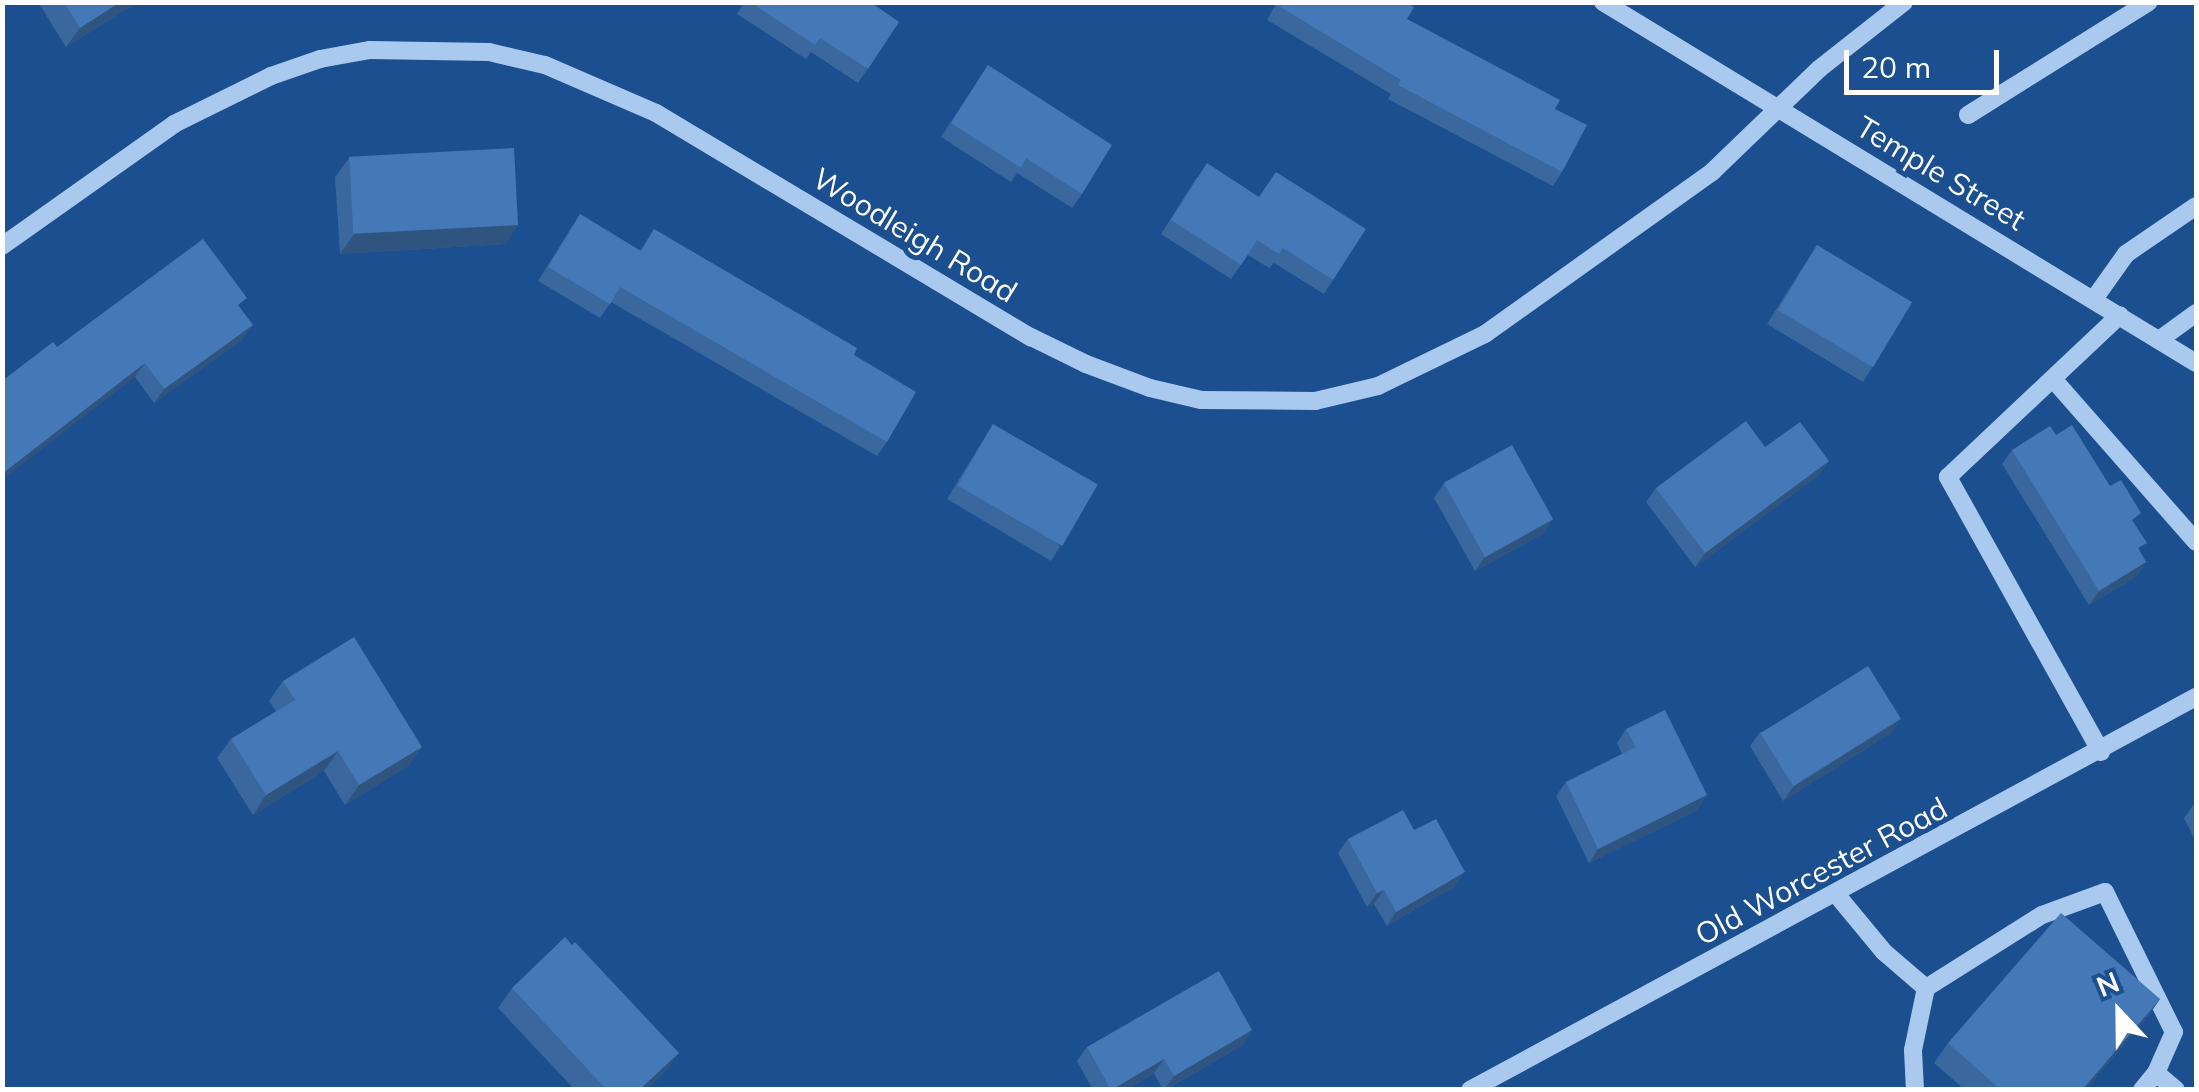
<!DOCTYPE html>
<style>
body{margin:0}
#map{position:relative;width:2199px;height:1092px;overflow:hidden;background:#1b4f8f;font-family:Mulish,sans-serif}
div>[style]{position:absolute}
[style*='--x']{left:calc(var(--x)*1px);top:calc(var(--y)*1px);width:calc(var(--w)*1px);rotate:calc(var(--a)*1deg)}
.minor>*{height:18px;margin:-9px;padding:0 9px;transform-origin:9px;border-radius:9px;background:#a9c9ee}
.wall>*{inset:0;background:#3a679d}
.shaded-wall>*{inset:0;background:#305480}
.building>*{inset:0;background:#4478b7;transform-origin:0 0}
span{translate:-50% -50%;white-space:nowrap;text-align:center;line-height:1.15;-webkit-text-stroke:10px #1b4f8f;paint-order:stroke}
.street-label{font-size:30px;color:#fff}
.frame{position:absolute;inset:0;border:5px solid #fff;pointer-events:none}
.north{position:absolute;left:2069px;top:962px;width:100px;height:100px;-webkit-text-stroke:8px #1b4f8f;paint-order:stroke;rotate:338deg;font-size:28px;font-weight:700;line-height:40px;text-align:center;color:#fff}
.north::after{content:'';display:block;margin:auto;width:35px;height:45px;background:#fff;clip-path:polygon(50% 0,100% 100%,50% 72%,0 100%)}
.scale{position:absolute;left:1844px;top:50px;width:155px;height:45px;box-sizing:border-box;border:5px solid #fff;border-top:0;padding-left:12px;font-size:30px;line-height:35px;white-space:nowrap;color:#fff;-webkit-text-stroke:8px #1b4f8f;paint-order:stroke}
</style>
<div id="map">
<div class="minor">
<div style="--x:1603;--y:2;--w:694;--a:31.33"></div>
<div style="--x:1968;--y:115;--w:213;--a:-32"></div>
<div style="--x:2;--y:246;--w:211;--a:-35.3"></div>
<div style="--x:174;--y:124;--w:108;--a:-26.3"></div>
<div style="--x:271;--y:76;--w:52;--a:-19.1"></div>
<div style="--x:320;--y:59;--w:51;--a:-10.2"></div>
<div style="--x:370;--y:50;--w:119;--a:1"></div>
<div style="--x:489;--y:52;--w:57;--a:13.1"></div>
<div style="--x:545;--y:65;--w:121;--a:23.4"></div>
<div style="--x:656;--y:113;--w:437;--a:30.9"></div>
<div style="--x:1031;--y:337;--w:61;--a:26.1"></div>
<div style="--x:1086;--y:364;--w:68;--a:20.6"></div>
<div style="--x:1150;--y:388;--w:52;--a:13.2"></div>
<div style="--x:1201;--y:400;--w:114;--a:0.5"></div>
<div style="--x:1315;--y:401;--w:65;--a:-13.4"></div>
<div style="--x:1378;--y:386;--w:119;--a:-25.9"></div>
<div style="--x:1485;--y:334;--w:279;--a:-35.5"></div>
<div style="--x:1712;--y:172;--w:149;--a:-43.9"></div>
<div style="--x:1819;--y:69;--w:108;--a:-38.2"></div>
<div style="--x:2094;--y:299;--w:55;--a:-54.6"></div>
<div style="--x:2126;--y:254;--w:85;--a:-34.4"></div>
<div style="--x:2159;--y:340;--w:46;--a:-36.1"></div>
<div style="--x:2053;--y:379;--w:217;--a:48.7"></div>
<div style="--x:2101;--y:752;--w:315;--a:-119.1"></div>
<div style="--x:1948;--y:477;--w:236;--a:-43.3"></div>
<div style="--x:1836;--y:894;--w:75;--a:50.4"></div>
<div style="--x:1884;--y:952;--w:55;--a:40.6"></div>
<div style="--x:1926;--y:988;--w:137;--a:-32.2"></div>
<div style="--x:2042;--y:915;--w:67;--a:-20.1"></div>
<div style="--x:2105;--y:892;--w:156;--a:63.8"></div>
<div style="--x:2174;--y:1032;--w:45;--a:113.7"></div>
<div style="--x:1470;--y:1090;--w:826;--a:-28.43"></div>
<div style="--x:1915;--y:1090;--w:40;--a:-92.9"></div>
<div style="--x:1913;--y:1050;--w:63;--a:-78.2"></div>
<div style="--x:2142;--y:1090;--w:22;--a:-51"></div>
<div style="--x:2156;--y:1073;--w:26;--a:40"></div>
</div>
<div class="wall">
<div style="clip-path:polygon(38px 2px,138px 2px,66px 47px)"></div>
<div style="clip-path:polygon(744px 2px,870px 2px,899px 22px,858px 83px,811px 52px,806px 59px,737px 14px)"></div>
<div style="clip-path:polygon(1277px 2px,1406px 2px,1407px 19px,1555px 109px,1562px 172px,1553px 186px,1388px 99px,1391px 94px,1267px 20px)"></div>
<div style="clip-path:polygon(988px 65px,1082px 194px,1072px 208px,1017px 173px,1011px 182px,941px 137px)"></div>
<div style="clip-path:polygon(349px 158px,518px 225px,505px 244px,340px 254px,335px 177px)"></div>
<div style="clip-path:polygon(1197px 177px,1333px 280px,1324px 294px,1274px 263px,1269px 268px,1248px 255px,1231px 279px,1161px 234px)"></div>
<div style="clip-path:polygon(580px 214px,640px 251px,654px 229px,854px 355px,887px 442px,877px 456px,611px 302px,600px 318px,538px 281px)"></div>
<div style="clip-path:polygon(1817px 245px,1872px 368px,1863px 382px,1767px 324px)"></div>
<div style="clip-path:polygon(240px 308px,243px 339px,154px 403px,135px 377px,57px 347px)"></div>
<div style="clip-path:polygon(993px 424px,1060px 547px,1051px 561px,947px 499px)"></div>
<div style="clip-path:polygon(2056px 435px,2134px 524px,2140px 552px,2146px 562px,2137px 576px,2089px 605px,2002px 464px,2012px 450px)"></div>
<div style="clip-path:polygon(1829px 461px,1819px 475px,1695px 567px,1646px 502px,1656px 488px)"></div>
<div style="clip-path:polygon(1444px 483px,1544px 533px,1475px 571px,1434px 498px)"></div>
<div style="clip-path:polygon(283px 681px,422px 747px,408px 766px,345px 805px,324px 771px,253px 815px,217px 758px,231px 739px,276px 711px,269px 701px)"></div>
<div style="clip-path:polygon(1901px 719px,1891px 733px,1783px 801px,1750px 746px,1760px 732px)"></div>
<div style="clip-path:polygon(1626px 729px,1697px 810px,1589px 863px,1556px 796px,1566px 782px,1622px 754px,1617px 743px)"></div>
<div style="clip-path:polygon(2196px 802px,2196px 842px,2184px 818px,2194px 804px)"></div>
<div style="clip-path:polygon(1414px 830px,1455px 886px,1387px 926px,1374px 904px,1367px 907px,1338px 853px,1348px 839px)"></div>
<div style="clip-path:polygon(512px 988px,665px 1072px,646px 1090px,575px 1090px,498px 1008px)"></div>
<div style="clip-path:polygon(2160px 999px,2146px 1019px,2085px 1090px,1965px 1090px,1934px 1063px,1948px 1043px)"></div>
<div style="clip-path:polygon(1252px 1030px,1243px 1045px,1165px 1090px,1163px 1090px,1154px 1073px,1126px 1090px,1093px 1090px,1077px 1061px,1087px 1047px)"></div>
</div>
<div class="shaded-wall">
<div style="clip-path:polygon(120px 2px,138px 2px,66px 47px,80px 28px)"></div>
<div style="clip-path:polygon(518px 225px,505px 244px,340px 254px,354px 234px)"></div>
<div style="clip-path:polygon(253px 325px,243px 339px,154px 403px,164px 389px)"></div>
<div style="clip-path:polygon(145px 363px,135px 377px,2px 480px,2px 474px)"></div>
<div style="clip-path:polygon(1829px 461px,1819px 475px,1695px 567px,1705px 553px)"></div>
<div style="clip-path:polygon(1553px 519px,1544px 533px,1475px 571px,1485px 557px)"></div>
<div style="clip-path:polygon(2146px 562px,2137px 576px,2089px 605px,2099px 591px)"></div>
<div style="clip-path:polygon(1901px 719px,1891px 733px,1783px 801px,1793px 787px)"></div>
<div style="clip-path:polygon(422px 747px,408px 766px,345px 805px,359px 785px)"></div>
<div style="clip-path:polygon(338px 751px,324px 771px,253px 815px,266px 795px)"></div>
<div style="clip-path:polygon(1707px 795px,1697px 810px,1589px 863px,1598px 849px)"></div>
<div style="clip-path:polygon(1465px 872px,1455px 886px,1387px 926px,1396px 912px)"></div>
<div style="clip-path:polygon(1384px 890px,1374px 904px,1367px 907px,1377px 893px)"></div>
<div style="clip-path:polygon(2160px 999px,2146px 1019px,2085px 1090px,2082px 1090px)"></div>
<div style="clip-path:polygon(1252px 1030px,1243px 1045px,1164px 1090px,1174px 1076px)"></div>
<div style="clip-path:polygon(679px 1053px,665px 1072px,646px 1090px,639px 1090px)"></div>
<div style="clip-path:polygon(1164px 1059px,1154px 1073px,1126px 1090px,1111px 1090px)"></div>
</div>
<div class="building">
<div style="clip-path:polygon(64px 2px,120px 2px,80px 28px)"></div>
<div style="clip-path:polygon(750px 2px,870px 2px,899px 22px,868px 69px,820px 38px,815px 45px)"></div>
<div style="clip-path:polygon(1279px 2px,1406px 2px,1414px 7px,1407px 19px,1560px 100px,1555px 109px,1587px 125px,1562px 172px,1398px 85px,1401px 80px,1277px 5px)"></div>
<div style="clip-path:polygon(988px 65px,1112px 145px,1082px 194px,1026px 158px,1021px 168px,951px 123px)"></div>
<div style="left:514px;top:148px;width:77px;height:165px;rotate:87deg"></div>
<div style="clip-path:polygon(1207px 163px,1259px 197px,1276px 172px,1366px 229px,1333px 280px,1283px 248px,1279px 254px,1257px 240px,1241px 265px,1171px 220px)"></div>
<div style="clip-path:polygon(580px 214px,641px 251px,654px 229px,857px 348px,854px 355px,916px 392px,887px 442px,620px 287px,610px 304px,548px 267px)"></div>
<div style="clip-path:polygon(203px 239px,247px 298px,238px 305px,253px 325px,164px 389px,145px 363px,2px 474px,2px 381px,53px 342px,57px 347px)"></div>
<div style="left:1817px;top:245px;width:111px;height:76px;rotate:31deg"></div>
<div style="clip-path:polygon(1746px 421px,1765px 447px,1800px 422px,1829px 461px,1705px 553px,1656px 488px)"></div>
<div style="left:993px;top:424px;width:121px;height:71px;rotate:30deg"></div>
<div style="clip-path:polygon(2072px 425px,2110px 486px,2121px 480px,2141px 513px,2132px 520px,2147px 543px,2138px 548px,2146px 562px,2099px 591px,2012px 450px,2050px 426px,2056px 435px)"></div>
<div style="left:1512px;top:445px;width:85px;height:78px;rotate:61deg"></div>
<div style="clip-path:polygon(354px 637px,422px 747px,359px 785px,338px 751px,266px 795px,231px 739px,295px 700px,283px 681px)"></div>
<div style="left:1868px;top:666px;width:62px;height:127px;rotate:58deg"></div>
<div style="clip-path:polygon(1665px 710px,1707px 795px,1598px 849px,1566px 782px,1636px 747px,1626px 729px)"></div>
<div style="clip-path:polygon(1403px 810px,1414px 830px,1436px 819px,1465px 872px,1396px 912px,1384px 890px,1377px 893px,1348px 839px)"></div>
<div style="clip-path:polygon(2061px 913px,2160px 999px,2082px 1090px,2001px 1090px,1948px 1043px)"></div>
<div style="clip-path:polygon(565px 937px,572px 945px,575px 942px,679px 1053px,639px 1090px,607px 1090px,512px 988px)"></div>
<div style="clip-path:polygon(1219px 971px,1252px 1030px,1174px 1076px,1164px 1059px,1111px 1090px,1087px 1047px)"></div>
</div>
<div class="street-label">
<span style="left:1941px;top:173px;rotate:31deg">Temple Street</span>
<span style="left:915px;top:235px;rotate:31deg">Woodleigh Road</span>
<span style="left:1821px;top:871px;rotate:-28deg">Old Worcester Road</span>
</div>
<div class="frame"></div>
<div class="north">N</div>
<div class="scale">20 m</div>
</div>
